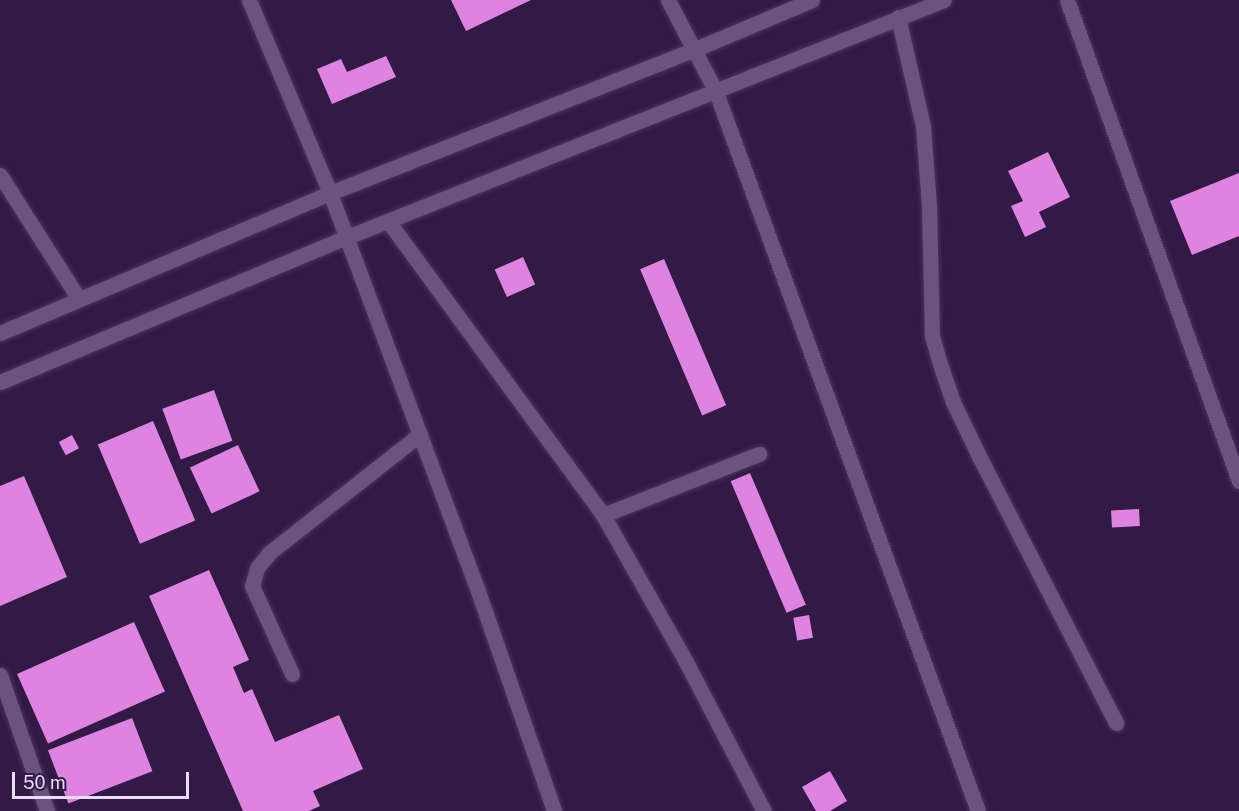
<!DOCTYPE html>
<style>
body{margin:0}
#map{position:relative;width:1239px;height:811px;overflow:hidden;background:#311a45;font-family:"Public Sans",sans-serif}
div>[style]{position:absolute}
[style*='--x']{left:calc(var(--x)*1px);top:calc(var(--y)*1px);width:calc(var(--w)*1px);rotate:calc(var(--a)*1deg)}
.building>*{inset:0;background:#df83e0;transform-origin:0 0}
.roads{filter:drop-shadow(0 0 2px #4b355e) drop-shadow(0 0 2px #4b355e)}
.minor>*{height:15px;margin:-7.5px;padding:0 7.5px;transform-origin:7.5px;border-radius:7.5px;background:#6a547f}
span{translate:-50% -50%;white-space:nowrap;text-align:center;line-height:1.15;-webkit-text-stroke:6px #311a45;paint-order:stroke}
.scale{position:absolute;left:12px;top:772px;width:177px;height:27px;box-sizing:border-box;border:3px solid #eaddf9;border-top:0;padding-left:8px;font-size:18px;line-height:21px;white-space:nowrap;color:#eaddf9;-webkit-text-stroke:4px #311a45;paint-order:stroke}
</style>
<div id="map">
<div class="building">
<div style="clip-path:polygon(451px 0,531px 0,466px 31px)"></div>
<div style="clip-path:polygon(386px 56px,396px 77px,332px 104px,317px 69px,341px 59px,347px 72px)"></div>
<div style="clip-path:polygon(1048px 152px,1070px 197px,1039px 212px,1046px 227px,1025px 237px,1011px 206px,1023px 201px,1008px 171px)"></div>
<div style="clip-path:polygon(1239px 173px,1239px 236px,1192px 255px,1170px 201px)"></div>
<div style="left:523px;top:257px;width:30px;height:31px;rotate:66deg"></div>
<div style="left:664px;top:259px;width:159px;height:26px;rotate:67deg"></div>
<div style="left:214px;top:390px;width:54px;height:55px;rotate:70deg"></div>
<div style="left:153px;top:421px;width:108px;height:60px;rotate:67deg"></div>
<div style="left:72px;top:435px;width:15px;height:15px;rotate:62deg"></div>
<div style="left:238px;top:445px;width:51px;height:53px;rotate:65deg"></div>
<div style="left:750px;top:473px;width:143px;height:21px;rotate:67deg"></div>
<div style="clip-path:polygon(24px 476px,67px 577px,0 606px,0 486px)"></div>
<div style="left:1139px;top:509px;width:17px;height:28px;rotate:87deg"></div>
<div style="clip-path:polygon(209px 570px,249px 660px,233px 667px,244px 693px,252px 689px,275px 742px,339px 715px,363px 769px,313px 791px,320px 806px,309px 811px,243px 811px,149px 596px)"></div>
<div style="left:809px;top:615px;width:23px;height:16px;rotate:80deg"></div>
<div style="left:134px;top:622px;width:76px;height:128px;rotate:66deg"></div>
<div style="left:132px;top:718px;width:57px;height:90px;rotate:69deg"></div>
<div style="clip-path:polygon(830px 771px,847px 801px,830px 811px,816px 811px,802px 787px)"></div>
</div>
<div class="roads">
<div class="minor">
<div style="--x:249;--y:0;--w:209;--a:67.2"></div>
<div style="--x:330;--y:193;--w:425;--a:69.6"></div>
<div style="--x:478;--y:591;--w:233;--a:70.9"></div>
<div style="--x:668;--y:0;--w:104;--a:62.4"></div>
<div style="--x:716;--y:92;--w:765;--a:69.98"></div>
<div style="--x:1067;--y:0;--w:511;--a:70.32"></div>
<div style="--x:898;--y:17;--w:112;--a:77.1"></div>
<div style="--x:923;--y:126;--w:79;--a:85.7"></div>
<div style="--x:929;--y:205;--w:131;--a:88.7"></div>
<div style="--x:932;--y:336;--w:32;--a:74"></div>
<div style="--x:941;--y:367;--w:37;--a:71"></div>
<div style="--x:953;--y:402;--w:62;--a:64.3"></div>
<div style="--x:980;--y:458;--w:298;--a:62.8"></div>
<div style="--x:0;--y:175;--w:147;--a:57.5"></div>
<div style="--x:388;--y:221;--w:364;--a:53.8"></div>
<div style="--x:603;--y:515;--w:169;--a:60.5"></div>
<div style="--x:686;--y:662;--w:168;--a:62.4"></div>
<div style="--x:0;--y:333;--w:358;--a:-23"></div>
<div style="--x:330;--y:193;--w:390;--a:-21.5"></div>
<div style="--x:693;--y:50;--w:129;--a:-22.8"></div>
<div style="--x:0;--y:382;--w:376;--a:-22.7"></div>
<div style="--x:347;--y:237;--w:642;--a:-21.65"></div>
<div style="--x:603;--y:515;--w:168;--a:-21.4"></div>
<div style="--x:292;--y:674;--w:97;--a:-114.4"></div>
<div style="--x:252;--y:586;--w:19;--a:-74"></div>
<div style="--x:257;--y:568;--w:19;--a:-51"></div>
<div style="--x:269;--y:553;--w:192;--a:-38.2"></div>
<div style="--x:0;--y:675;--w:144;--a:70.9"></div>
</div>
</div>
<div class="scale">50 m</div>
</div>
